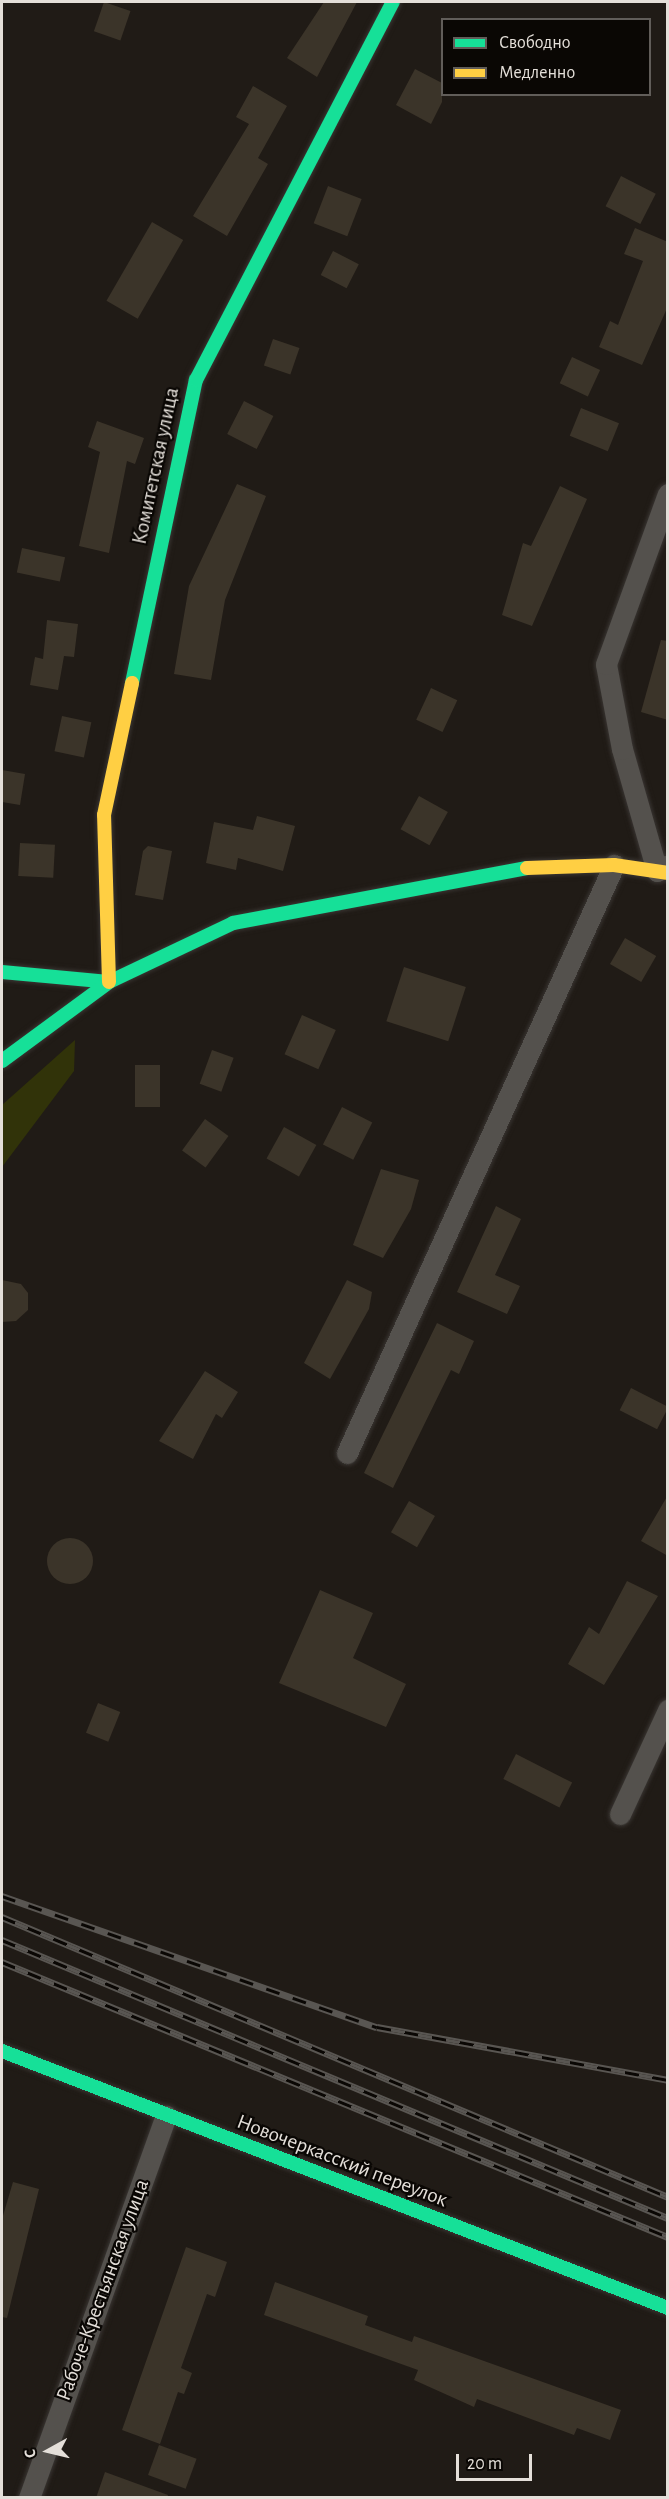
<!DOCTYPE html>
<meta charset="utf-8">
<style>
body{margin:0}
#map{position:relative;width:669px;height:2499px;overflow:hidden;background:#201b16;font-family:"Alegreya Sans",sans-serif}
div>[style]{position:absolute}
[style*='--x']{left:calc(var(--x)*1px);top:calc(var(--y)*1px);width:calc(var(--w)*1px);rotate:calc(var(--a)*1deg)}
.green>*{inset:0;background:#313309}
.building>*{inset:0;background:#3b3429;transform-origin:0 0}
.round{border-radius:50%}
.roads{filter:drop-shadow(0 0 2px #393532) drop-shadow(0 0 2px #393532)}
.street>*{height:21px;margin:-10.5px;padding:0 10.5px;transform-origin:10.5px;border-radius:10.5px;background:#54514d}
.fast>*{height:14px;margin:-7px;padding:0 7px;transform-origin:7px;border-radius:7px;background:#16e098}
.slow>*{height:14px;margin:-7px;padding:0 7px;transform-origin:7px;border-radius:7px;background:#ffcf43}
.rail>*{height:7px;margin-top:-3.5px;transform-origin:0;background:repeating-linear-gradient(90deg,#0a0704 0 14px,#595652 0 28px);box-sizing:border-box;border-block:2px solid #595652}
span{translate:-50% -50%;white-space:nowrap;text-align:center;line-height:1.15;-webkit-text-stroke:4.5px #0a0704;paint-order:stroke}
.street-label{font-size:21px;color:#e4dfd9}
.frame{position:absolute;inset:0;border:3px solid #e4dfd9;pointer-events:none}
.legend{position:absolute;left:441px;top:18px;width:210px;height:78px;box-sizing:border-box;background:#0a0704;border:2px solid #615d59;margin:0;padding:8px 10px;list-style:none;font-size:18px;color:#e4dfd9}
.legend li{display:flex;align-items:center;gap:12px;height:30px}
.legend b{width:30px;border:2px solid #615d59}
.north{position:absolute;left:18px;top:2421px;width:60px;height:60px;-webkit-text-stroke:4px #0a0704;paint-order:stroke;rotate:262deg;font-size:16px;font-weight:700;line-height:24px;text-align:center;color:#e4dfd9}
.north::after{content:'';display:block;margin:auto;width:21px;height:27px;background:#e4dfd9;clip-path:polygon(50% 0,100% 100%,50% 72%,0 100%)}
.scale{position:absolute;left:456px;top:2454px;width:76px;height:27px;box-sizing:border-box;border:3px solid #e4dfd9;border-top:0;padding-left:8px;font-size:18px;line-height:21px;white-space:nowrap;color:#e4dfd9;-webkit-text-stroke:4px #0a0704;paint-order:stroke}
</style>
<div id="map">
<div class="green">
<div style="clip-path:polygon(75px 1040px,74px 1071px,2px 1167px,2px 1105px)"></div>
</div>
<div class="building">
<div style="left:104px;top:2px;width:28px;height:31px;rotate:19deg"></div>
<div style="clip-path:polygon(324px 2px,357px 2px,317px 77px,287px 58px)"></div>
<div style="clip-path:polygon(415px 69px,442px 83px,442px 102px,431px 124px,396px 105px)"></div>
<div style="clip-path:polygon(253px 86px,287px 106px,258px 158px,268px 164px,227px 236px,193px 216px,249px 124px,236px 117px)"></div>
<div style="left:621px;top:176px;width:39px;height:34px;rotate:27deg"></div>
<div style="left:328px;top:186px;width:36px;height:40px;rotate:21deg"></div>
<div style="left:152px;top:222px;width:36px;height:91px;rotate:30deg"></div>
<div style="clip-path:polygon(635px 228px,668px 242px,668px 306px,642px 365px,599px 347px,610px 321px,618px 325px,643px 261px,624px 254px)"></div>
<div style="left:333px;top:251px;width:29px;height:27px;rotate:27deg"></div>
<div style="left:273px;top:339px;width:28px;height:28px;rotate:19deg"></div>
<div style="left:572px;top:357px;width:31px;height:29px;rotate:25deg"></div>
<div style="left:244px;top:401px;width:33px;height:37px;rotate:27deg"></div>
<div style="left:581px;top:408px;width:41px;height:30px;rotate:22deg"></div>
<div style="clip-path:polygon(97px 421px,144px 438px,135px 464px,127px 461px,109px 553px,79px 546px,100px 452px,88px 447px)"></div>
<div style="clip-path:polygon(237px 484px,266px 496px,225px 600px,211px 680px,174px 674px,189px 586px)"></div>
<div style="clip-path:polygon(560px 486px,587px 499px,532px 626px,502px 615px,523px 543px,531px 546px)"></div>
<div style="left:22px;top:548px;width:44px;height:25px;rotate:12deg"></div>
<div style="clip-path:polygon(47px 620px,78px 624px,74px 657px,64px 656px,58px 690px,30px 685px,35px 657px,43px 659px)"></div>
<div style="clip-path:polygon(661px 640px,668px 641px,668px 720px,641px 712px)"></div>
<div style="left:431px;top:688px;width:29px;height:35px;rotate:25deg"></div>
<div style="left:62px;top:716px;width:30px;height:36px;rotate:12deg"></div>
<div style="clip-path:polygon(2px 770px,25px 774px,20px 805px,2px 802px)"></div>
<div style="left:419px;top:796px;width:33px;height:38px;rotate:29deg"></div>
<div style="clip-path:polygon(257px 816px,295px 826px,283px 871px,238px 858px,236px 870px,206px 863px,214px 822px,253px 830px)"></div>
<div style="left:20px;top:843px;width:35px;height:33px;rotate:3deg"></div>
<div style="clip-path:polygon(148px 846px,172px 851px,163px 900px,135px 895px,143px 851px)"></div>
<div style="left:625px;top:938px;width:36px;height:30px;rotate:30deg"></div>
<div style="left:404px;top:967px;width:65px;height:57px;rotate:18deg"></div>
<div style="left:302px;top:1015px;width:37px;height:43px;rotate:24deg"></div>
<div style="left:212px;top:1050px;width:23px;height:36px;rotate:20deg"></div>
<div style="left:135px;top:1065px;width:25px;height:42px"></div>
<div style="left:342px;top:1107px;width:34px;height:42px;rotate:27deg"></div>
<div style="left:205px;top:1119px;width:29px;height:39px;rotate:36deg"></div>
<div style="left:284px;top:1127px;width:37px;height:36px;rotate:29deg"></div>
<div style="clip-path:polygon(381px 1169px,419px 1180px,411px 1209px,383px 1258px,353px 1245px)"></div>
<div style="clip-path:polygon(496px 1206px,521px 1219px,495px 1275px,520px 1286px,507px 1314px,457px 1292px)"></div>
<div style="clip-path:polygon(2px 1280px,21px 1284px,28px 1293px,28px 1310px,16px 1321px,2px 1322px)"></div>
<div style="clip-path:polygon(347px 1280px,372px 1292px,369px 1309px,330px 1379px,304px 1363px)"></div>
<div style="clip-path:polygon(437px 1323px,474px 1341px,459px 1374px,451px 1370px,393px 1488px,364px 1473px)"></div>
<div style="clip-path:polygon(205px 1371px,238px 1392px,222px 1418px,216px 1414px,193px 1459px,159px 1441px)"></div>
<div style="left:631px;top:1388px;width:42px;height:25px;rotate:27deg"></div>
<div style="clip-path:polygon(668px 1495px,668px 1556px,641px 1541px)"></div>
<div style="left:409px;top:1501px;width:30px;height:36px;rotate:30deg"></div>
<div class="round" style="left:47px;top:1538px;width:46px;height:46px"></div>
<div style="clip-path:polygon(627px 1581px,658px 1596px,604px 1685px,568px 1664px,589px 1627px,599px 1634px)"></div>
<div style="clip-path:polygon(320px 1590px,373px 1613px,353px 1658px,406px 1684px,386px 1727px,279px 1683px)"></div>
<div style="left:98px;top:1703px;width:24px;height:32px;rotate:22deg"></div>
<div style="left:516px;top:1754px;width:63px;height:28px;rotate:27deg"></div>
<div style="clip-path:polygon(13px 2182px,39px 2189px,7px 2318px,2px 2317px,2px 2219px)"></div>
<div style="clip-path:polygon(186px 2247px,227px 2262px,215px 2297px,207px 2294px,181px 2368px,192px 2373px,184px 2394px,178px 2392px,160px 2444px,122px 2430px)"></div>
<div style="clip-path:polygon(275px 2282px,368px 2316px,365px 2325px,412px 2342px,414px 2336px,621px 2410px,610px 2440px,577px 2428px,574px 2435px,477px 2399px,474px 2407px,414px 2380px,418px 2370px,264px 2315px)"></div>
<div style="left:159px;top:2445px;width:40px;height:32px;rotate:20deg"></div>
<div style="clip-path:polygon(105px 2472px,168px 2495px,167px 2498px,96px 2498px)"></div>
</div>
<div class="roads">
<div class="street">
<div style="--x:666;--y:866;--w:10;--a:151"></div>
<div style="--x:657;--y:871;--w:127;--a:-106"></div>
<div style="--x:622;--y:749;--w:86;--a:-100.7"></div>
<div style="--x:606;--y:664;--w:181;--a:-70"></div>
<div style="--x:347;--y:1453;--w:646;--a:-65.58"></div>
<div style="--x:620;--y:1814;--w:115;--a:-65.2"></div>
<div style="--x:29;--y:2498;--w:406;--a:-70.3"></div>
</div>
<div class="fast">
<div style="--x:132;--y:683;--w:310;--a:-78.1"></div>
<div style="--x:196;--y:380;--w:426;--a:-62.5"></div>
<div style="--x:2;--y:972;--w:107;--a:5.3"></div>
<div style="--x:2;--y:1061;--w:133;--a:-36.4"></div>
<div style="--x:109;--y:982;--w:137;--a:-25.4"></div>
<div style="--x:233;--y:923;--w:299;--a:-10.6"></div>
<div style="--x:2;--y:2051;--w:714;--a:21.1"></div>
</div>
<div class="slow">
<div style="--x:527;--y:868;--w:87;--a:-2"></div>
<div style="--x:614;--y:865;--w:55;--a:8.4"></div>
<div style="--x:109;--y:982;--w:167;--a:-91.7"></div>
<div style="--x:104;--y:815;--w:135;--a:-78"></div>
</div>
</div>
<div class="rail">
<div style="--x:2;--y:1896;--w:397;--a:19.3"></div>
<div style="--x:377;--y:2027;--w:296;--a:10.3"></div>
<div style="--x:2;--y:1917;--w:722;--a:22.8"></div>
<div style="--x:2;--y:1940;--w:722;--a:22.66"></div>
<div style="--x:2;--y:1962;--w:721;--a:22.44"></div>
</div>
<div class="street-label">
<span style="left:156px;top:466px;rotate:-78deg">Комитетская улица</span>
<span style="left:342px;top:2161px;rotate:21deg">Новочеркасский переулок</span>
<span style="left:103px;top:2290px;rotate:-70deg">Рабоче-Крестьянская улица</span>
</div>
<div class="frame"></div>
<ul class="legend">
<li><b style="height:8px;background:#16e098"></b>Свободно</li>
<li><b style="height:8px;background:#ffcf43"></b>Медленно</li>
</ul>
<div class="north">С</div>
<div class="scale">20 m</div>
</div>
